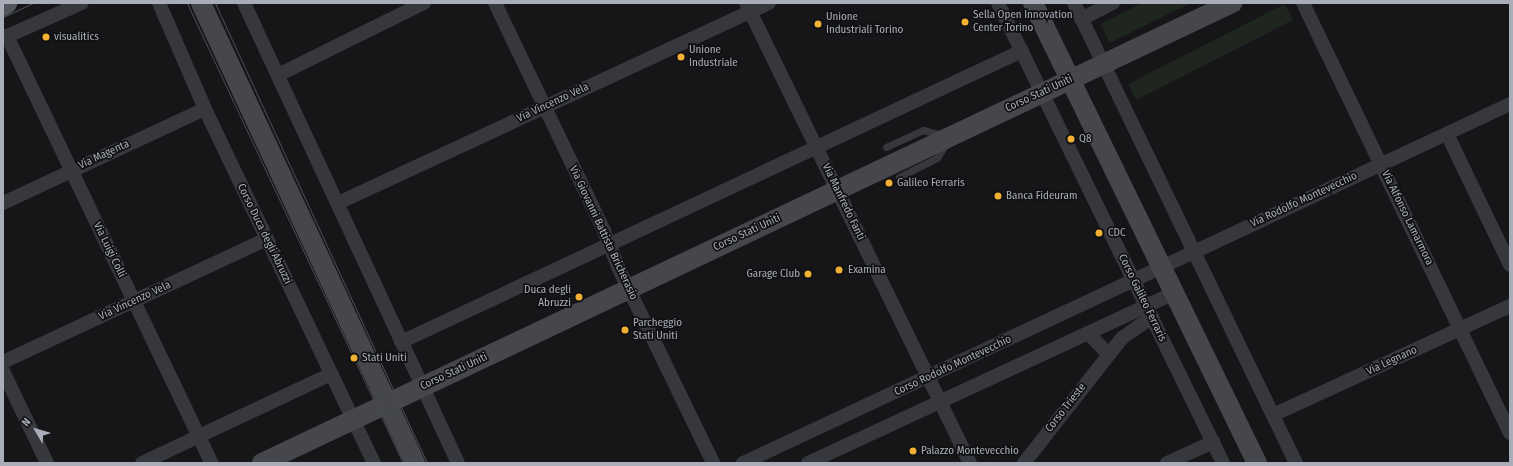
<!DOCTYPE html>
<style>
body{margin:0}
#map{position:relative;width:1513px;height:466px;overflow:hidden;background:#161618;font-family:"Fira Sans Condensed",sans-serif}
div>[style]{position:absolute}
[style*='--x']{left:calc(var(--x)*1px);top:calc(var(--y)*1px);width:calc(var(--w)*1px);rotate:calc(var(--a)*1deg)}
.green>*{inset:0;background:#1e261f;transform-origin:0 0}
.lane>*{height:7px;margin:-3.5px;padding:0 3.5px;transform-origin:3.5px;border-radius:3.5px;background:#37383d}
.street>*{height:14px;margin:-7px;padding:0 7px;transform-origin:7px;border-radius:7px;background:#37383d}
.secondary>*{height:20px;margin:-10px;padding:0 10px;transform-origin:10px;border-radius:10px;background:#45474d}
.primary>*{height:22px;margin:-11px;padding:0 11px;transform-origin:11px;border-radius:11px;background:#53555c}
.tram>*{height:1px;margin:-0.5px;padding:0 0.5px;transform-origin:0.5px;border-radius:0.5px;background:#4a4c52}
.dots>*{width:11px;height:11px;translate:-50% -50%;box-sizing:border-box;border:2px solid #111113;border-radius:50%}
span{translate:-50% -50%;white-space:nowrap;text-align:center;line-height:1.15;-webkit-text-stroke:3.5px #111113;paint-order:stroke}
.poi-label{font-size:11px;color:#a8adb8}
.left{translate:0 -50%;text-align:left}
.right{translate:-100% -50%;text-align:right}
.street-label{font-size:11px;color:#a8adb8}
.frame{position:absolute;inset:0;border:4px solid #a8adb8;pointer-events:none}
.north{position:absolute;left:16px;top:410px;width:40px;height:40px;-webkit-text-stroke:3px #111113;paint-order:stroke;rotate:308deg;font-size:11px;font-weight:700;line-height:16px;text-align:center;color:#a8adb8}
.north::after{content:'';display:block;margin:auto;width:14px;height:18px;background:#a8adb8;clip-path:polygon(50% 0,100% 100%,50% 72%,0 100%)}
</style>
<div id="map">
<div class="green">
<div style="clip-path:polygon(1142px 3px,1191px 3px,1110px 43px,1100px 24px)"></div>
<div style="left:1285px;top:4px;width:18px;height:176px;rotate:63deg"></div>
</div>
<div class="lane">
<div style="--x:886;--y:147;--w:41;--a:-24.7"></div>
<div style="--x:923;--y:130;--w:21;--a:14"></div>
<div style="--x:899;--y:177;--w:42;--a:-26.6"></div>
<div style="--x:937;--y:158;--w:15;--a:-58"></div>
</div>
<div class="street">
<div style="--x:159;--y:3;--w:116;--a:66.5"></div>
<div style="--x:205;--y:109;--w:392;--a:64.5"></div>
<div style="--x:244;--y:3;--w:507;--a:65.05"></div>
<div style="--x:495;--y:3;--w:253;--a:64.4"></div>
<div style="--x:604;--y:231;--w:41;--a:68.5"></div>
<div style="--x:619;--y:269;--w:216;--a:64.1"></div>
<div style="--x:746;--y:3;--w:512;--a:64.04"></div>
<div style="--x:998;--y:3;--w:512;--a:63.94"></div>
<div style="--x:1074;--y:3;--w:511;--a:64.24"></div>
<div style="--x:1303;--y:3;--w:477;--a:64.3"></div>
<div style="--x:1081;--y:19;--w:36;--a:-27"></div>
<div style="--x:7;--y:36;--w:474;--a:64.4"></div>
<div style="--x:3;--y:38;--w:86;--a:-23.9"></div>
<div style="--x:278;--y:75;--w:163;--a:-26.3"></div>
<div style="--x:1447;--y:134;--w:145;--a:64.3"></div>
<div style="--x:3;--y:203;--w:223;--a:-25"></div>
<div style="--x:338;--y:203;--w:475;--a:-24.9"></div>
<div style="--x:1088;--y:333;--w:29;--a:46"></div>
<div style="--x:401;--y:342;--w:686;--a:-25.11"></div>
<div style="--x:3;--y:362;--w:291;--a:-25"></div>
<div style="--x:3;--y:371;--w:102;--a:64.4"></div>
<div style="--x:1273;--y:415;--w:261;--a:-24.7"></div>
<div style="--x:142;--y:463;--w:209;--a:-25.2"></div>
<div style="--x:743;--y:463;--w:847;--a:-25.08"></div>
<div style="--x:808;--y:463;--w:404;--a:-24.9"></div>
<div style="--x:1024;--y:463;--w:159;--a:-51.9"></div>
<div style="--x:1122;--y:338;--w:37;--a:-35"></div>
<div style="--x:1167;--y:463;--w:51;--a:-24.5"></div>
</div>
<div class="secondary">
<div style="--x:201;--y:3;--w:507;--a:65.05"></div>
<div style="--x:1033;--y:3;--w:512;--a:64.04"></div>
<div style="--x:262;--y:463;--w:1074;--a:-25.37"></div>
</div>
<div class="primary">
<div style="--x:3;--y:5;--w:4;--a:-34"></div>
</div>
<div class="tram">
<div style="--x:187;--y:3;--w:508;--a:64.85"></div>
<div style="--x:215;--y:3;--w:507;--a:65.26"></div>
<div style="--x:3;--y:17;--w:33;--a:-25"></div>
</div>
<div class="dots">
<div style="left:965px;top:22px;background:#f2b134"></div>
<div style="left:818px;top:24px;background:#f2b134"></div>
<div style="left:46px;top:37px;background:#f2b134"></div>
<div style="left:681px;top:57px;background:#f2b134"></div>
<div style="left:1071px;top:139px;background:#f2b134"></div>
<div style="left:889px;top:183px;background:#f2b134"></div>
<div style="left:998px;top:196px;background:#f2b134"></div>
<div style="left:1099px;top:233px;background:#f2b134"></div>
<div style="left:839px;top:270px;background:#f2b134"></div>
<div style="left:808px;top:274px;background:#f2b134"></div>
<div style="left:579px;top:297px;background:#f2b134"></div>
<div style="left:625px;top:330px;background:#f2b134"></div>
<div style="left:354px;top:358px;background:#f2b134"></div>
<div style="left:913px;top:451px;background:#f2b134"></div>
</div>
<div class="poi-label">
<span class="left" style="left:973px;top:22px">Sella Open Innovation<br>Center Torino</span>
<span class="left" style="left:826px;top:24px">Unione<br>Industriali Torino</span>
<span class="left" style="left:54px;top:37px">visualitics</span>
<span class="left" style="left:689px;top:57px">Unione<br>Industriale</span>
<span class="left" style="left:1079px;top:139px">Q8</span>
<span class="left" style="left:897px;top:183px">Galileo Ferraris</span>
<span class="left" style="left:1006px;top:196px">Banca Fideuram</span>
<span class="left" style="left:1108px;top:233px">CDC</span>
<span class="left" style="left:848px;top:270px">Examina</span>
<span class="right" style="left:800px;top:274px">Garage Club</span>
<span class="right" style="left:571px;top:297px">Duca degli<br>Abruzzi</span>
<span class="left" style="left:633px;top:330px">Parcheggio<br>Stati Uniti</span>
<span class="left" style="left:362px;top:358px">Stati Uniti</span>
<span class="left" style="left:921px;top:451px">Palazzo Montevecchio</span>
</div>
<div class="street-label">
<span style="left:1039px;top:94px;rotate:-25deg">Corso Stati Uniti</span>
<span style="left:553px;top:103px;rotate:-25deg">Via Vincenzo Vela</span>
<span style="left:104px;top:155px;rotate:-25deg">Via Magenta</span>
<span style="left:1304px;top:200px;rotate:-25deg">Via Rodolfo Montevecchio</span>
<span style="left:843px;top:202px;rotate:64deg">Via Manfredo Fanti</span>
<span style="left:1407px;top:218px;rotate:64deg">Via Alfonso Lamarmora</span>
<span style="left:603px;top:233px;rotate:65deg">Via Giovanni Battista Bricherasio</span>
<span style="left:747px;top:233px;rotate:-25deg">Corso Stati Uniti</span>
<span style="left:264px;top:234px;rotate:64deg">Corso Duca degli Abruzzi</span>
<span style="left:109px;top:250px;rotate:64deg">Via Luigi Colli</span>
<span style="left:1142px;top:298px;rotate:64deg">Corso Galileo Ferraris</span>
<span style="left:135px;top:301px;rotate:-25deg">Via Vincenzo Vela</span>
<span style="left:1392px;top:361px;rotate:-25deg">Via Legnano</span>
<span style="left:953px;top:366px;rotate:-25deg">Corso Rodolfo Montevecchio</span>
<span style="left:454px;top:372px;rotate:-25deg">Corso Stati Uniti</span>
<span style="left:1066px;top:408px;rotate:-52deg">Corso Trieste</span>
</div>
<div class="frame"></div>
<div class="north">N</div>
</div>
